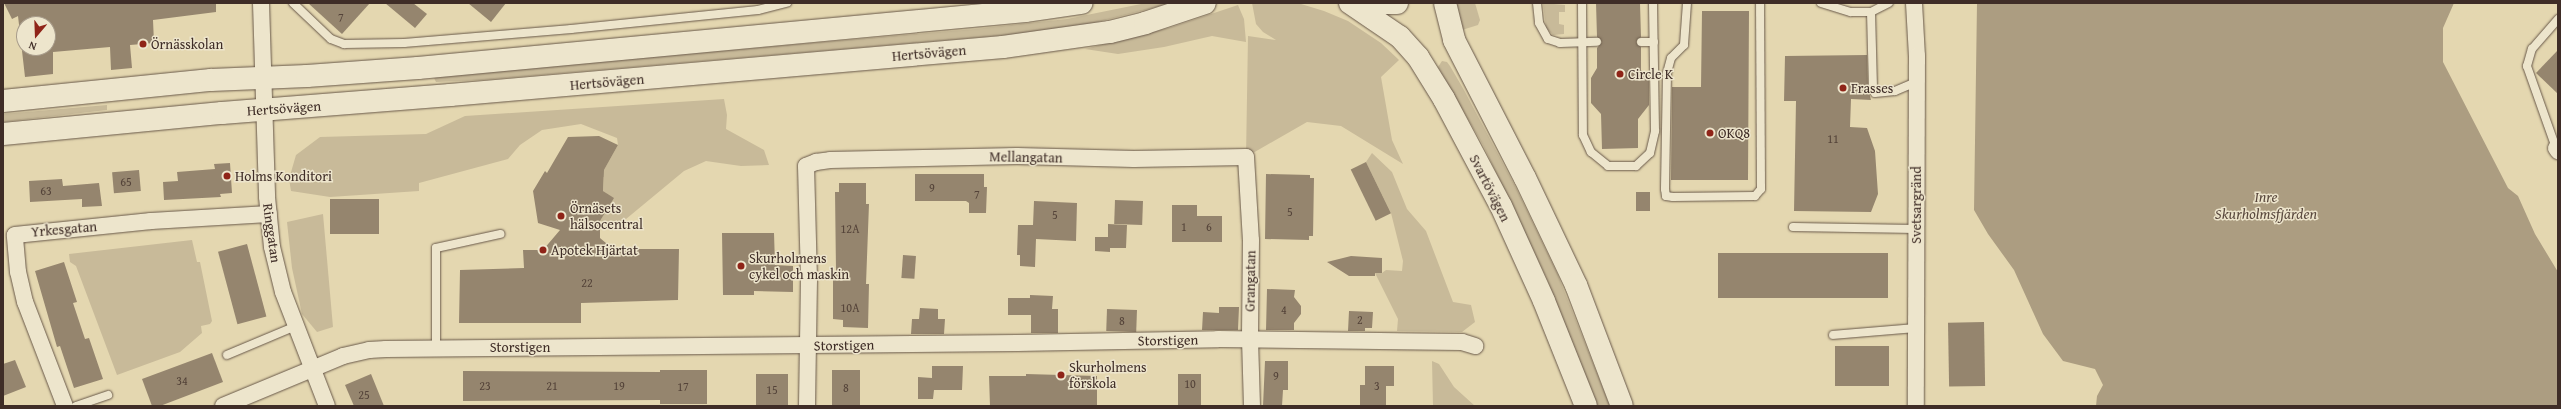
<!DOCTYPE html>
<meta charset="utf-8">
<style>
body{margin:0}
#map{position:relative;width:2561px;height:409px;overflow:hidden;background:#e4d7b0;font-family:"Gentium Book Plus",serif}
div>[style]{position:absolute}
[style*='--x']{left:calc(var(--x)*1px);top:calc(var(--y)*1px);width:calc(var(--w)*1px);rotate:calc(var(--a)*1deg)}
.green>*{inset:0;background:#c8ba99}
.water>*{inset:0;background:#ac9d81}
.building>*{inset:0;background:#95856e;transform-origin:0 0}
.roads{filter:drop-shadow(0 0 1px #685849) drop-shadow(0 0 1px #685849)}
.service>*{height:8px;margin:-4px;padding:0 4px;transform-origin:4px;border-radius:4px;background:#ede5cc}
.minor>*{height:16px;margin:-8px;padding:0 8px;transform-origin:8px;border-radius:8px;background:#ede5cc}
.secondary>*{height:22px;margin:-11px;padding:0 11px;transform-origin:11px;border-radius:11px;background:#ede5cc}
.dots>*{width:11px;height:11px;translate:-50% -50%;box-sizing:border-box;border:2px solid #ede5cc;border-radius:50%}
span{translate:-50% -50%;white-space:nowrap;text-align:center;line-height:1.15;-webkit-text-stroke:3px #ede5cc;paint-order:stroke}
.number-label{font-size:12px;color:#544339}
.number-label span{-webkit-text-stroke-width:0}
.poi-label{font-size:14px;color:#3f2d27}
.left{translate:0 -50%;text-align:left}
.street-label{font-size:14px;color:#3f2d27}
.water-label{font-size:15px;color:#5a493e;font-style:italic}
.frame{position:absolute;inset:0;border:4px solid #3f2d27;pointer-events:none}
.north{position:absolute;left:16px;top:16px;width:40px;height:40px;box-sizing:border-box;background:#ede5cc;border:1px solid #a79b8a;border-radius:50%;rotate:199deg;font-size:11px;font-weight:700;line-height:16px;text-align:center;color:#3f2d27}
.north::after{content:'';display:block;margin:auto;width:14px;height:18px;background:#8f2418;clip-path:polygon(50% 0,100% 100%,50% 72%,0 100%)}
</style>
<div id="map">
<div class="green">
<div style="clip-path:polygon(1146px 3px,1172px 3px,1078px 27px,1031px 33px,482px 80px,436px 82px,434px 78px,441px 75px,975px 29px,1067px 19px)"></div>
<div style="clip-path:polygon(1252px 3px,1301px 4px,1324px 11px,1348px 21px,1381px 43px,1399px 60px,1381px 77px,1392px 140px,1403px 164px,1341px 126px,1307px 122px,1246px 157px,1248px 36px,1276px 40px,1263px 32px,1256px 24px)"></div>
<div style="clip-path:polygon(1457px 3px,1475px 3px,1480px 20px,1478px 25px,1462px 30px)"></div>
<div style="clip-path:polygon(1543px 3px,1565px 5px,1565px 12px,1559px 12px,1559px 24px,1564px 25px,1564px 34px,1553px 35px,1546px 28px)"></div>
<div style="clip-path:polygon(1238px 5px,1244px 19px,1246px 42px,1212px 36px,1164px 47px,1118px 54px,1085px 49px,1169px 28px)"></div>
<div style="clip-path:polygon(1442px 61px,1447px 62px,1450px 66px,1464px 90px,1517px 190px,1557px 273px,1610px 406px,1598px 406px,1546px 277px,1483px 145px,1438px 67px)"></div>
<div style="clip-path:polygon(724px 99px,727px 115px,726px 129px,764px 150px,769px 165px,741px 166px,706px 161px,684px 171px,620px 224px,600px 221px,613px 198px,603px 191px,604px 177px,600px 177px,618px 145px,617px 138px,581px 124px,542px 130px,520px 145px,508px 159px,419px 183px,419px 191px,330px 197px,291px 191px,289px 179px,296px 155px,320px 137px,426px 134px,465px 116px)"></div>
<div style="clip-path:polygon(107px 105px,107px 110px,3px 122px,3px 114px)"></div>
<div style="clip-path:polygon(1372px 153px,1392px 172px,1407px 209px,1426px 231px,1453px 302px,1471px 305px,1475px 322px,1462px 332px,1397px 331px,1398px 319px,1375px 273px,1382px 273px,1386px 270px,1402px 271px,1403px 261px,1391px 213px,1366px 162px)"></div>
<div style="clip-path:polygon(323px 214px,333px 327px,317px 332px,302px 314px,292px 268px,287px 222px)"></div>
<div style="clip-path:polygon(192px 240px,197px 262px,200px 262px,212px 321px,210px 324px,201px 326px,202px 333px,180px 352px,117px 375px,76px 266px,70px 262px,69px 254px)"></div>
<div style="clip-path:polygon(1432px 361px,1439px 364px,1454px 387px,1475px 406px,1433px 406px)"></div>
</div>
<div class="water">
<div style="clip-path:polygon(1977px 3px,2454px 3px,2443px 28px,2443px 62px,2508px 188px,2518px 196px,2535px 234px,2558px 272px,2558px 406px,2096px 406px,2097px 396px,2103px 385px,2095px 369px,2063px 361px,2043px 334px,2014px 270px,1988px 234px,1974px 210px)"></div>
</div>
<div class="building">
<div style="clip-path:polygon(evenodd,4px 3px,216px 3px,216px 12px,153px 20px,154px 43px,130px 45px,132px 68px,111px 70px,110px 47px,53px 52px,53px 74px,25px 77px,18px 16px,12px 19px,4px 3px,24px 24px,48px 24px,48px 48px,24px 48px,24px 24px)"></div>
<div style="clip-path:polygon(308px 3px,370px 3px,342px 34px)"></div>
<div style="clip-path:polygon(385px 3px,413px 3px,427px 14px,415px 28px)"></div>
<div style="clip-path:polygon(468px 3px,506px 3px,491px 22px)"></div>
<div style="clip-path:polygon(1596px 3px,1640px 3px,1641px 37px,1636px 42px,1641px 47px,1641px 70px,1649px 78px,1649px 105px,1638px 119px,1638px 148px,1602px 149px,1601px 114px,1591px 103px,1591px 78px,1597px 68px,1597px 48px,1602px 42px,1597px 37px)"></div>
<div style="clip-path:polygon(1702px 11px,1749px 11px,1748px 180px,1671px 180px,1672px 87px,1701px 87px)"></div>
<div style="clip-path:polygon(2558px 50px,2558px 94px,2536px 73px)"></div>
<div style="clip-path:polygon(1867px 55px,1868px 88px,1871px 100px,1851px 99px,1850px 127px,1867px 128px,1875px 151px,1878px 194px,1871px 212px,1794px 211px,1796px 101px,1784px 101px,1785px 56px)"></div>
<div style="clip-path:polygon(599px 136px,618px 145px,604px 170px,603px 191px,614px 198px,600px 221px,600px 238px,613px 249px,679px 249px,678px 300px,581px 303px,581px 323px,459px 323px,460px 270px,524px 268px,523px 250px,543px 250px,560px 230px,538px 223px,533px 191px,545px 171px,547px 173px,568px 137px)"></div>
<div style="left:1366px;top:162px;width:57px;height:17px;rotate:64deg"></div>
<div style="clip-path:polygon(230px 163px,232px 193px,220px 194px,221px 197px,164px 200px,163px 182px,178px 181px,177px 172px,215px 169px,214px 164px)"></div>
<div style="left:139px;top:170px;width:21px;height:27px;rotate:85deg"></div>
<div style="clip-path:polygon(915px 174px,984px 174px,984px 187px,987px 187px,986px 213px,969px 213px,969px 203px,966px 201px,915px 201px)"></div>
<div style="clip-path:polygon(1266px 174px,1310px 175px,1310px 178px,1314px 178px,1313px 236px,1309px 236px,1309px 240px,1265px 239px)"></div>
<div style="clip-path:polygon(62px 179px,63px 186px,99px 183px,102px 206px,82px 207px,82px 199px,30px 202px,29px 181px)"></div>
<div style="clip-path:polygon(839px 183px,866px 183px,866px 204px,869px 204px,866px 284px,869px 284px,868px 328px,843px 327px,843px 320px,833px 319px,833px 271px,836px 271px,835px 192px,839px 192px)"></div>
<div style="left:1636px;top:192px;width:14px;height:19px"></div>
<div style="left:330px;top:199px;width:49px;height:35px"></div>
<div style="left:1115px;top:200px;width:28px;height:24px;rotate:2deg"></div>
<div style="clip-path:polygon(1034px 201px,1077px 203px,1076px 241px,1036px 239px,1035px 267px,1020px 266px,1020px 255px,1017px 255px,1018px 225px,1033px 225px)"></div>
<div style="clip-path:polygon(1172px 205px,1197px 205px,1197px 216px,1222px 216px,1222px 242px,1172px 242px)"></div>
<div style="clip-path:polygon(1108px 224px,1127px 225px,1126px 248px,1110px 248px,1110px 252px,1095px 251px,1095px 237px,1108px 237px)"></div>
<div style="clip-path:polygon(722px 233px,774px 233px,775px 265px,793px 266px,793px 292px,754px 291px,754px 295px,723px 295px)"></div>
<div style="left:247px;top:244px;width:75px;height:30px;rotate:75deg"></div>
<div style="left:1718px;top:253px;width:170px;height:45px"></div>
<div style="left:903px;top:255px;width:13px;height:23px;rotate:4deg"></div>
<div style="clip-path:polygon(1351px 256px,1382px 258px,1382px 273px,1375px 273px,1375px 276px,1349px 276px,1327px 262px)"></div>
<div style="clip-path:polygon(64px 262px,77px 302px,73px 303px,85px 339px,89px 338px,103px 379px,74px 388px,60px 346px,57px 347px,35px 271px)"></div>
<div style="clip-path:polygon(1267px 289px,1295px 290px,1294px 297px,1301px 306px,1301px 314px,1294px 323px,1294px 330px,1266px 330px)"></div>
<div style="clip-path:polygon(1030px 295px,1053px 296px,1052px 309px,1058px 309px,1058px 333px,1031px 333px,1031px 315px,1008px 315px,1008px 298px,1030px 298px)"></div>
<div style="clip-path:polygon(1219px 307px,1239px 307px,1238px 330px,1202px 330px,1203px 312px,1219px 313px)"></div>
<div style="clip-path:polygon(920px 308px,938px 309px,938px 319px,945px 319px,944px 334px,911px 334px,912px 319px,919px 319px)"></div>
<div style="left:1107px;top:309px;width:30px;height:22px;rotate:2deg"></div>
<div style="clip-path:polygon(1349px 311px,1373px 312px,1372px 328px,1365px 328px,1365px 331px,1348px 331px)"></div>
<div style="left:1984px;top:322px;width:64px;height:36px;rotate:89deg"></div>
<div style="left:1835px;top:346px;width:54px;height:40px"></div>
<div style="clip-path:polygon(212px 353px,223px 382px,160px 406px,152px 406px,142px 379px)"></div>
<div style="clip-path:polygon(15px 360px,26px 387px,3px 396px,3px 364px)"></div>
<div style="clip-path:polygon(1265px 361px,1288px 361px,1288px 390px,1283px 390px,1282px 406px,1263px 406px)"></div>
<div style="clip-path:polygon(932px 366px,963px 366px,962px 390px,934px 390px,933px 399px,918px 399px,918px 377px,932px 378px)"></div>
<div style="clip-path:polygon(1365px 366px,1394px 366px,1394px 386px,1386px 386px,1386px 406px,1360px 406px,1360px 385px,1365px 385px)"></div>
<div style="clip-path:polygon(660px 370px,707px 370px,707px 404px,660px 404px,660px 400px,463px 401px,463px 371px,660px 372px)"></div>
<div style="left:832px;top:370px;width:28px;height:36px"></div>
<div style="clip-path:polygon(371px 374px,384px 406px,354px 406px,345px 385px)"></div>
<div style="left:756px;top:374px;width:32px;height:32px"></div>
<div style="clip-path:polygon(1026px 374px,1097px 376px,1097px 406px,990px 406px,989px 376px,1026px 376px)"></div>
<div style="left:1178px;top:374px;width:23px;height:32px"></div>
</div>
<div class="roads">
<div class="service">
<div style="--x:293;--y:3;--w:52;--a:43.5"></div>
<div style="--x:331;--y:39;--w:14;--a:21"></div>
<div style="--x:344;--y:44;--w:60;--a:-1"></div>
<div style="--x:404;--y:43;--w:168;--a:-4.8"></div>
<div style="--x:571;--y:29;--w:188;--a:-5.8"></div>
<div style="--x:758;--y:10;--w:30;--a:-14"></div>
<div style="--x:1537;--y:3;--w:20;--a:84"></div>
<div style="--x:1539;--y:23;--w:18;--a:61"></div>
<div style="--x:1548;--y:39;--w:13;--a:18"></div>
<div style="--x:1560;--y:43;--w:37;--a:-2"></div>
<div style="--x:1582;--y:3;--w:132;--a:89.6"></div>
<div style="--x:1583;--y:135;--w:19;--a:65"></div>
<div style="--x:1591;--y:152;--w:22;--a:39"></div>
<div style="--x:1608;--y:166;--w:28;--a:0"></div>
<div style="--x:1636;--y:166;--w:19;--a:-43"></div>
<div style="--x:1650;--y:153;--w:23;--a:-77"></div>
<div style="--x:1655;--y:131;--w:128;--a:-90.9"></div>
<div style="--x:1687;--y:3;--w:42;--a:94.1"></div>
<div style="--x:1684;--y:45;--w:18;--a:135"></div>
<div style="--x:1671;--y:58;--w:16;--a:105"></div>
<div style="--x:1667;--y:73;--w:116;--a:91"></div>
<div style="--x:1665;--y:189;--w:7;--a:82"></div>
<div style="--x:1666;--y:196;--w:7;--a:8"></div>
<div style="--x:1673;--y:197;--w:82;--a:-0.7"></div>
<div style="--x:1755;--y:196;--w:9;--a:-49"></div>
<div style="--x:1761;--y:189;--w:186;--a:-90.3"></div>
<div style="--x:1821;--y:3;--w:31;--a:17"></div>
<div style="--x:1851;--y:12;--w:20;--a:0"></div>
<div style="--x:1871;--y:12;--w:20;--a:-27"></div>
<div style="--x:1871;--y:12;--w:76;--a:88.5"></div>
<div style="--x:1873;--y:88;--w:5;--a:68"></div>
<div style="--x:1875;--y:93;--w:20;--a:-6"></div>
<div style="--x:1895;--y:91;--w:23;--a:-23"></div>
<div style="--x:1641;--y:42;--w:13;--a:0"></div>
<div style="--x:2556;--y:148;--w:87;--a:-109.5"></div>
<div style="--x:2527;--y:66;--w:18;--a:-74"></div>
<div style="--x:2532;--y:49;--w:40;--a:-49"></div>
<div style="--x:1793;--y:227;--w:123;--a:0.9"></div>
<div style="--x:1833;--y:335;--w:82;--a:-4.9"></div>
<div style="--x:436;--y:348;--w:100;--a:-90"></div>
<div style="--x:436;--y:248;--w:66;--a:-12.3"></div>
<div style="--x:227;--y:355;--w:75;--a:-22.8"></div>
<div style="--x:76;--y:406;--w:34;--a:-19"></div>
</div>
<div class="minor">
<div style="--x:261;--y:3;--w:194;--a:88.2"></div>
<div style="--x:267;--y:197;--w:50;--a:84.3"></div>
<div style="--x:272;--y:247;--w:46;--a:76.3"></div>
<div style="--x:283;--y:292;--w:122;--a:68.9"></div>
<div style="--x:1914;--y:3;--w:53;--a:86.8"></div>
<div style="--x:1917;--y:56;--w:350;--a:90.2"></div>
<div style="--x:2556;--y:148;--w:4;--a:56"></div>
<div style="--x:65;--y:406;--w:111;--a:-111"></div>
<div style="--x:25;--y:302;--w:31;--a:-103"></div>
<div style="--x:18;--y:272;--w:37;--a:-95"></div>
<div style="--x:15;--y:235;--w:137;--a:-5.9"></div>
<div style="--x:151;--y:221;--w:118;--a:-3.4"></div>
<div style="--x:223;--y:406;--w:130;--a:-22.6"></div>
<div style="--x:343;--y:356;--w:27;--a:-13"></div>
<div style="--x:369;--y:350;--w:17;--a:-3"></div>
<div style="--x:386;--y:349;--w:631;--a:-0.54"></div>
<div style="--x:1017;--y:343;--w:201;--a:-1.1"></div>
<div style="--x:1218;--y:339;--w:244;--a:0.7"></div>
<div style="--x:1462;--y:342;--w:14;--a:17"></div>
<div style="--x:807;--y:406;--w:126;--a:-89.1"></div>
<div style="--x:809;--y:280;--w:114;--a:-91.5"></div>
<div style="--x:806;--y:166;--w:11;--a:-22"></div>
<div style="--x:816;--y:162;--w:14;--a:-8"></div>
<div style="--x:830;--y:160;--w:187;--a:-1.2"></div>
<div style="--x:1017;--y:156;--w:117;--a:1.5"></div>
<div style="--x:1134;--y:159;--w:112;--a:-1"></div>
<div style="--x:1246;--y:157;--w:83;--a:86.6"></div>
<div style="--x:1251;--y:240;--w:99;--a:90.6"></div>
<div style="--x:1250;--y:339;--w:67;--a:88.3"></div>
</div>
<div class="secondary">
<div style="--x:1350;--y:3;--w:60;--a:34.2"></div>
<div style="--x:1400;--y:37;--w:27;--a:48"></div>
<div style="--x:1418;--y:57;--w:49;--a:58.2"></div>
<div style="--x:1444;--y:99;--w:121;--a:62"></div>
<div style="--x:1501;--y:206;--w:104;--a:65.6"></div>
<div style="--x:1544;--y:301;--w:113;--a:68.2"></div>
<div style="--x:1360;--y:3;--w:37;--a:0"></div>
<div style="--x:1445;--y:3;--w:38;--a:76"></div>
<div style="--x:1454;--y:40;--w:155;--a:62.8"></div>
<div style="--x:1525;--y:178;--w:119;--a:64.5"></div>
<div style="--x:1576;--y:285;--w:129;--a:69.2"></div>
<div style="--x:3;--y:101;--w:209;--a:-5.8"></div>
<div style="--x:211;--y:80;--w:96;--a:-2.4"></div>
<div style="--x:307;--y:76;--w:111;--a:-4.1"></div>
<div style="--x:418;--y:68;--w:610;--a:-5.36"></div>
<div style="--x:1025;--y:11;--w:57;--a:-8.1"></div>
<div style="--x:3;--y:134;--w:220;--a:-5.5"></div>
<div style="--x:222;--y:113;--w:229;--a:-4.5"></div>
<div style="--x:450;--y:95;--w:555;--a:-4.96"></div>
<div style="--x:1003;--y:47;--w:108;--a:-8"></div>
<div style="--x:1110;--y:32;--w:36;--a:-14"></div>
<div style="--x:1145;--y:23;--w:63;--a:-18.4"></div>
</div>
</div>
<div class="dots">
<div style="left:143px;top:44px;background:#8f2418"></div>
<div style="left:1620px;top:74px;background:#8f2418"></div>
<div style="left:1843px;top:88px;background:#8f2418"></div>
<div style="left:1710px;top:133px;background:#8f2418"></div>
<div style="left:227px;top:176px;background:#8f2418"></div>
<div style="left:561px;top:216px;background:#8f2418"></div>
<div style="left:543px;top:250px;background:#8f2418"></div>
<div style="left:741px;top:266px;background:#8f2418"></div>
<div style="left:1061px;top:375px;background:#8f2418"></div>
</div>
<div class="number-label">
<span style="left:341px;top:18px">7</span>
<span style="left:1833px;top:139px">11</span>
<span style="left:126px;top:182px">65</span>
<span style="left:932px;top:188px">9</span>
<span style="left:46px;top:191px">63</span>
<span style="left:977px;top:195px">7</span>
<span style="left:1290px;top:212px">5</span>
<span style="left:1055px;top:215px">5</span>
<span style="left:1184px;top:227px">1</span>
<span style="left:1209px;top:227px">6</span>
<span style="left:850px;top:229px">12A</span>
<span style="left:587px;top:283px">22</span>
<span style="left:850px;top:308px">10A</span>
<span style="left:1284px;top:310px">4</span>
<span style="left:1360px;top:320px">2</span>
<span style="left:1122px;top:321px">8</span>
<span style="left:1276px;top:376px">9</span>
<span style="left:182px;top:381px">34</span>
<span style="left:1190px;top:384px">10</span>
<span style="left:485px;top:386px">23</span>
<span style="left:552px;top:386px">21</span>
<span style="left:619px;top:386px">19</span>
<span style="left:1377px;top:386px">3</span>
<span style="left:683px;top:387px">17</span>
<span style="left:846px;top:388px">8</span>
<span style="left:772px;top:390px">15</span>
<span style="left:364px;top:395px">25</span>
</div>
<div class="poi-label">
<span class="left" style="left:151px;top:44px">Örnässkolan</span>
<span class="left" style="left:1628px;top:74px">Circle K</span>
<span class="left" style="left:1851px;top:88px">Frasses</span>
<span class="left" style="left:1718px;top:133px">OKQ8</span>
<span class="left" style="left:235px;top:176px">Holms Konditori</span>
<span class="left" style="left:570px;top:216px">Örnäsets<br>hälsocentral</span>
<span class="left" style="left:551px;top:250px">Apotek Hjärtat</span>
<span class="left" style="left:749px;top:266px">Skurholmens<br>cykel och maskin</span>
<span class="left" style="left:1069px;top:375px">Skurholmens<br>förskola</span>
</div>
<div class="street-label">
<span style="left:929px;top:53px;rotate:-5deg">Hertsövägen</span>
<span style="left:607px;top:82px;rotate:-5deg">Hertsövägen</span>
<span style="left:284px;top:108px;rotate:-4deg">Hertsövägen</span>
<span style="left:1026px;top:157px;rotate:1deg">Mellangatan</span>
<span style="left:1490px;top:188px;rotate:63deg">Svartövägen</span>
<span style="left:1916px;top:205px;rotate:-90deg">Svetsargränd</span>
<span style="left:64px;top:229px;rotate:-5deg">Yrkesgatan</span>
<span style="left:272px;top:233px;rotate:82deg">Ringgatan</span>
<span style="left:1250px;top:281px;rotate:-89deg">Grangatan</span>
<span style="left:1168px;top:340px;rotate:-1deg">Storstigen</span>
<span style="left:844px;top:345px;rotate:-1deg">Storstigen</span>
<span style="left:520px;top:347px">Storstigen</span>
</div>
<div class="water-label">
<span style="left:2266px;top:205px">Inre<br>Skurholmsfjärden</span>
</div>
<div class="frame"></div>
<div class="north">N</div>
</div>
